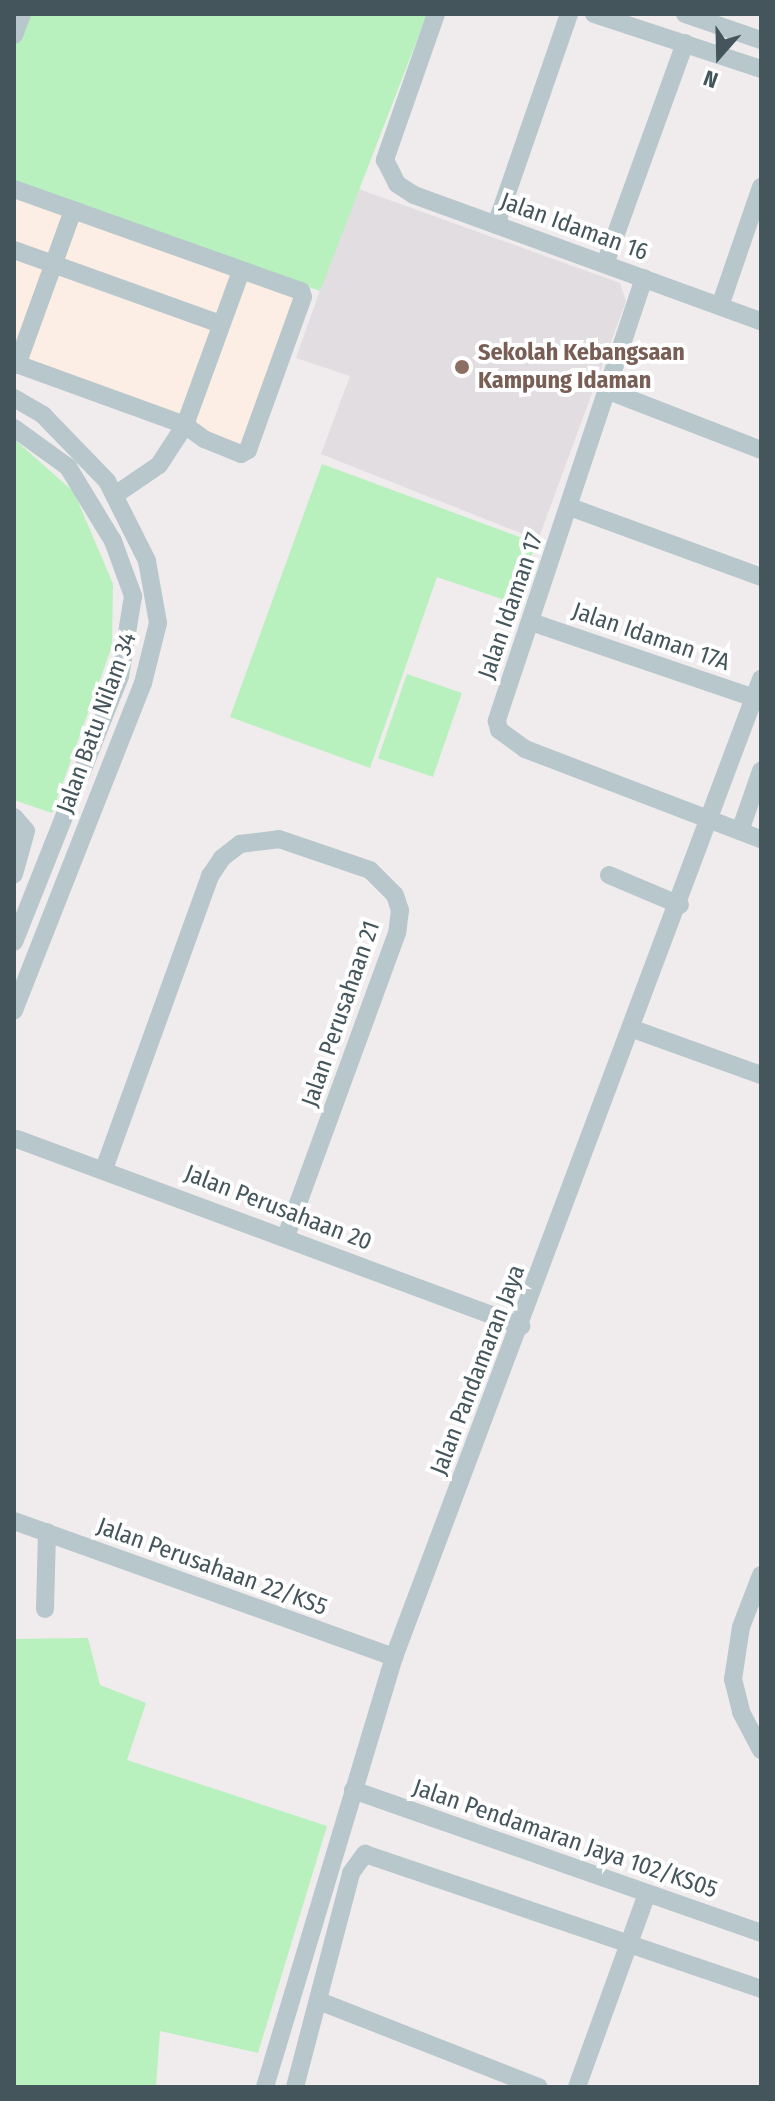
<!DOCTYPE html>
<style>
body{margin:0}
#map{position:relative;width:775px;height:2101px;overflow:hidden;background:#f0eced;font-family:"Fira Sans Condensed",sans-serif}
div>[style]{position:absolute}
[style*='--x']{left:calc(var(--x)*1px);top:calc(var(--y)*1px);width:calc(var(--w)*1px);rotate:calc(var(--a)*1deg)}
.commercial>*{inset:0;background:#fceee4}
.education>*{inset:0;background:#e1dde0}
.green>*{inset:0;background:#b8f0be;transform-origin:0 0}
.minor>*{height:18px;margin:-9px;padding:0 9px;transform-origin:9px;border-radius:9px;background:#b7c7cb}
.dots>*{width:22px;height:22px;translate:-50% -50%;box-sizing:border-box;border:4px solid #fff;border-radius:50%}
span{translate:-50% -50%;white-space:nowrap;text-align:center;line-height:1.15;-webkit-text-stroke:8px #fff;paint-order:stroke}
.street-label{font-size:24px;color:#44565b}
.education-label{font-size:24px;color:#785e54;font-weight:700}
.left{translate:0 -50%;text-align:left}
.frame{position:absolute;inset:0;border:16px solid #44565b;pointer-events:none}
.north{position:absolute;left:679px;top:16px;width:80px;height:80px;-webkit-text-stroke:6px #fff;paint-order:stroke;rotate:200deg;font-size:22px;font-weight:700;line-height:32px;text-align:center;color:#44565b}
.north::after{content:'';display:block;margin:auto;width:28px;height:36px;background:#44565b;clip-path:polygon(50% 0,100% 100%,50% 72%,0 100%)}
</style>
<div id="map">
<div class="commercial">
<div style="clip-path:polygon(14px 185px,303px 288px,245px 448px,14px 358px)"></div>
</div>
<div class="education">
<div style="clip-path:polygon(356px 188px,620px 283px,626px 301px,538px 540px,321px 454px,350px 376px,296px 358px)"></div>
</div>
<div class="green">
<div style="clip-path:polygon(27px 14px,427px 14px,320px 291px,14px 181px,14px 50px)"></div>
<div style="clip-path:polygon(14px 439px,74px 492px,113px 584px,112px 646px,52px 813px,14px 800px)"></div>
<div style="clip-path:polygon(322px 464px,536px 543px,514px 603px,437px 577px,370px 768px,230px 717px)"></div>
<div style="left:407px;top:674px;width:58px;height:89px;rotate:19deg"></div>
<div style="clip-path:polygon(88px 1638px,100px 1685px,146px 1703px,127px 1760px,327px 1826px,258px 2053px,160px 2031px,156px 2087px,14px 2087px,14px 1639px)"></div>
</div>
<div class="minor">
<div style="--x:436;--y:14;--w:155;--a:109.3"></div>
<div style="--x:385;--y:160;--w:27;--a:63"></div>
<div style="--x:397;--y:184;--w:20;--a:33"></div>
<div style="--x:414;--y:195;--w:369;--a:20"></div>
<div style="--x:594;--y:14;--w:176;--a:18.2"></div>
<div style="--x:685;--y:14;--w:80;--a:18.9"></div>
<div style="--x:14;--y:35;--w:22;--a:-69"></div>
<div style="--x:14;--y:189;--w:305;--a:19.6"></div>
<div style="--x:301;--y:291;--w:6;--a:72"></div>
<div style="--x:303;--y:297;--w:163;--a:109.8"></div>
<div style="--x:248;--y:450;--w:8;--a:150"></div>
<div style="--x:241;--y:454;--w:40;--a:-158"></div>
<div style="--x:204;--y:439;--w:24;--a:-144"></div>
<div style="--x:185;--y:425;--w:182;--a:-160.1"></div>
<div style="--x:496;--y:225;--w:223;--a:-70.9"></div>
<div style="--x:14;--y:250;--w:220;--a:19.7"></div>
<div style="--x:605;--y:264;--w:235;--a:-70.1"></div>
<div style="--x:644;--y:278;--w:467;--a:108.4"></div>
<div style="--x:497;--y:721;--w:9;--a:77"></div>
<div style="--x:499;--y:730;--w:32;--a:36"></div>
<div style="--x:525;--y:749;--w:253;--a:20.9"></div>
<div style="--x:720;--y:306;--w:126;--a:-71"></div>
<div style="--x:17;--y:365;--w:165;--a:-70.1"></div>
<div style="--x:609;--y:391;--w:163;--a:21.2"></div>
<div style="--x:14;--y:398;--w:34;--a:30"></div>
<div style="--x:43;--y:415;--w:92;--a:45.9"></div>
<div style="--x:107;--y:481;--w:89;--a:63.4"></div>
<div style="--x:147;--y:561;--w:63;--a:79.9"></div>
<div style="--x:158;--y:623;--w:62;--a:104"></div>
<div style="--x:143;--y:683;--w:352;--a:111.5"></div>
<div style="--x:14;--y:428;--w:67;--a:35.8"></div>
<div style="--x:68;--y:467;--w:87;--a:58.7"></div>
<div style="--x:113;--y:541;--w:59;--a:70"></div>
<div style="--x:133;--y:596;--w:81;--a:99.2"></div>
<div style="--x:120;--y:676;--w:286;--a:111.7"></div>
<div style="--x:115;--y:495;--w:53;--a:-34.3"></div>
<div style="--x:159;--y:465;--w:48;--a:-57"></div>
<div style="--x:185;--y:425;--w:164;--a:-70"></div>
<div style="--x:570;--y:507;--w:203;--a:20.1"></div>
<div style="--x:531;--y:622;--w:236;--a:18.8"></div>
<div style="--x:14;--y:817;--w:18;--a:49"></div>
<div style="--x:26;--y:831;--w:45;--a:105.6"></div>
<div style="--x:740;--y:831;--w:64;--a:-70.7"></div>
<div style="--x:609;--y:875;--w:77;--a:22.9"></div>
<div style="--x:633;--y:1029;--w:136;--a:19.8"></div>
<div style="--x:17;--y:1139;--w:538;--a:20.36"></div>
<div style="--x:104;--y:1169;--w:312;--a:-70.1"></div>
<div style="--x:210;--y:876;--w:22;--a:-56"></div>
<div style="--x:222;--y:858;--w:23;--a:-38"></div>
<div style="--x:240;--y:844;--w:39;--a:-7"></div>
<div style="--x:279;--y:839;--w:96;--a:18.8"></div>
<div style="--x:370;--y:870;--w:35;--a:45"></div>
<div style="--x:395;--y:895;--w:16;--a:72"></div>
<div style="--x:400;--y:910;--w:23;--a:97"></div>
<div style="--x:397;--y:933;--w:324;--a:110.1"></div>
<div style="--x:14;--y:1521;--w:404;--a:19.7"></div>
<div style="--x:761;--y:1575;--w:56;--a:111"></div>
<div style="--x:741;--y:1627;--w:53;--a:98.7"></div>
<div style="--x:733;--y:1679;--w:34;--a:76"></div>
<div style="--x:741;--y:1712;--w:43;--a:62.2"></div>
<div style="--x:45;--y:1609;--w:77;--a:-88.5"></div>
<div style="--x:353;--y:1790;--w:432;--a:19.3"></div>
<div style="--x:319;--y:2001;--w:236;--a:21.4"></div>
<div style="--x:265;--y:2087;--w:449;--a:-73.3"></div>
<div style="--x:394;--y:1657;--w:1045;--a:-69.43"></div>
<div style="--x:295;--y:2087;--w:221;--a:-75.3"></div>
<div style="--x:351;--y:1873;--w:24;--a:-54"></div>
<div style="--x:365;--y:1854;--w:418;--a:18.8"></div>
<div style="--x:577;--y:2087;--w:205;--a:-70.1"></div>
</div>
<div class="dots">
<div style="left:462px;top:367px;background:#8d6e63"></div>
</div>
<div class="street-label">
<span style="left:574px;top:227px;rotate:20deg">Jalan Idaman 16</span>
<span style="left:511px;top:606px;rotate:-71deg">Jalan Idaman 17</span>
<span style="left:651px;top:637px;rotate:19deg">Jalan Idaman 17A</span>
<span style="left:97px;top:723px;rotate:-70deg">Jalan Batu Nilam 34</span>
<span style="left:341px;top:1014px;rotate:-71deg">Jalan Perusahaan 21</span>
<span style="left:278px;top:1208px;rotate:21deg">Jalan Perusahaan 20</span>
<span style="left:478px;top:1370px;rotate:-69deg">Jalan Pandamaran Jaya</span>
<span style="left:212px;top:1567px;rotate:20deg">Jalan Perusahaan 22/KS5</span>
<span style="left:565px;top:1839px;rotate:19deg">Jalan Pendamaran Jaya 102/KS05</span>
</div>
<div class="education-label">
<span class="left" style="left:478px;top:367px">Sekolah Kebangsaan<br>Kampung Idaman</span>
</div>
<div class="frame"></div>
<div class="north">N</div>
</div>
